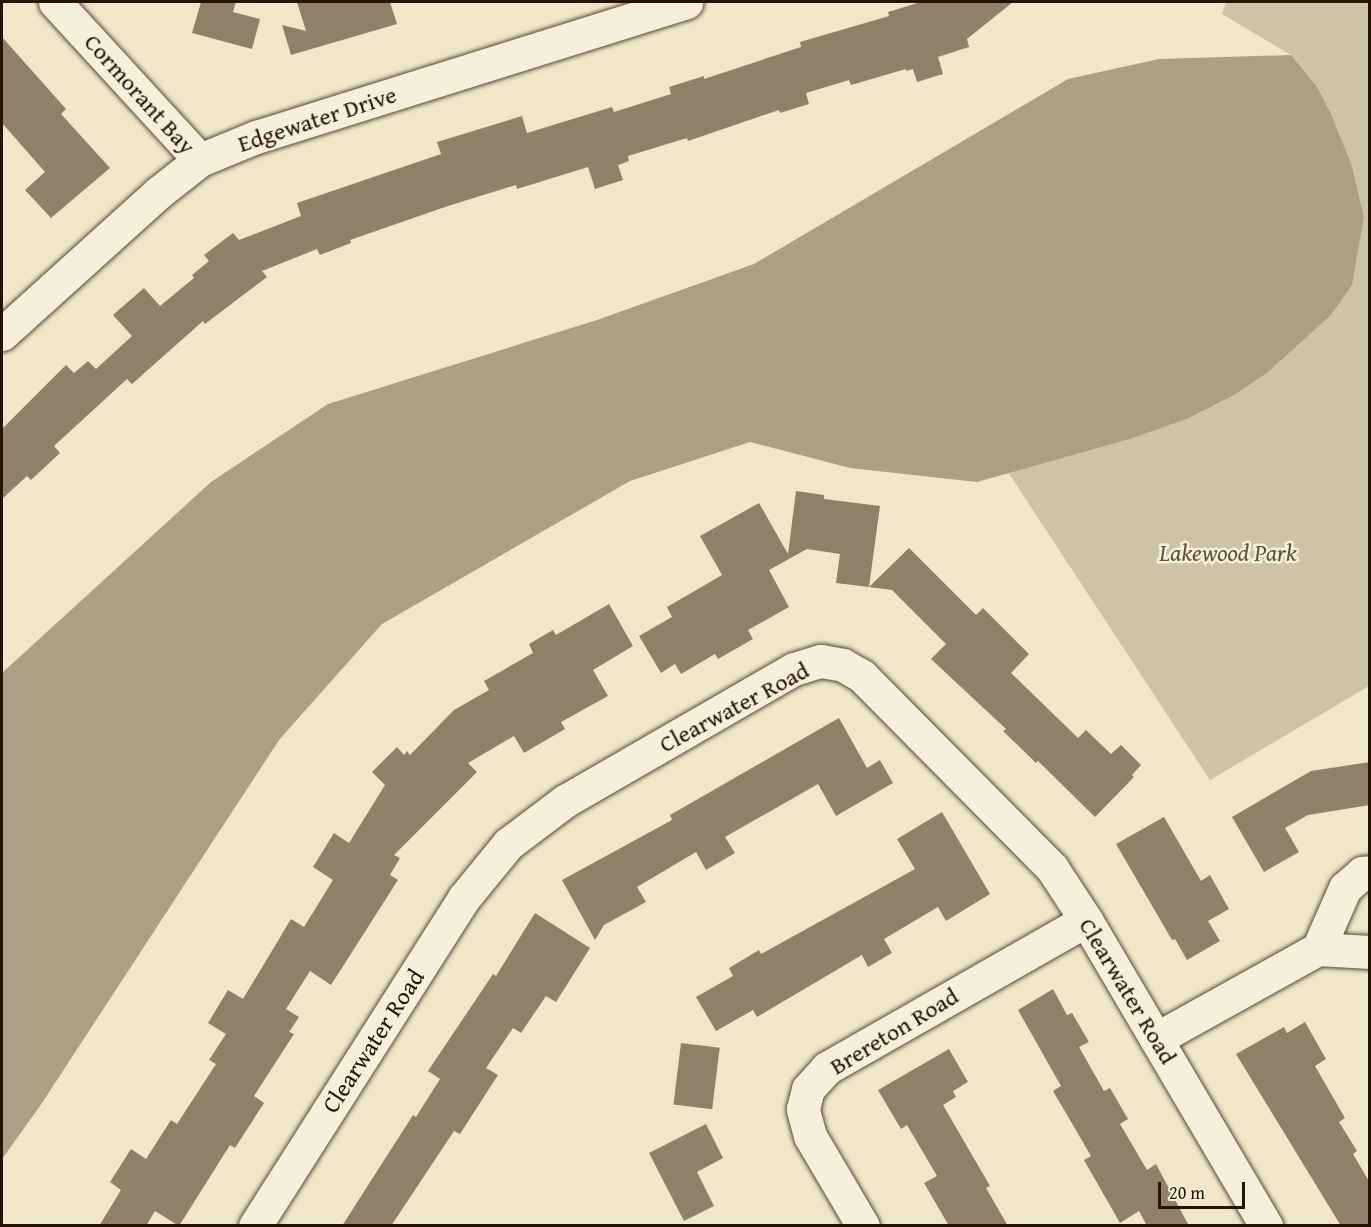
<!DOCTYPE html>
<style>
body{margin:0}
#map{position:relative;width:1371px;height:1227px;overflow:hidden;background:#efe7c8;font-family:"Gentium Book Plus",serif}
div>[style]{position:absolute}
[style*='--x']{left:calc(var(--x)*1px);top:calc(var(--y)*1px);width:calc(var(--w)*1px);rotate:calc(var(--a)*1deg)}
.green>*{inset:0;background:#cdc3a7}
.water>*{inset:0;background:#ab9f85}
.building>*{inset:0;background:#8f8169;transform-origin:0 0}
.roads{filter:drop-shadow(0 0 2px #584834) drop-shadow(0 0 2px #584834)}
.minor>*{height:33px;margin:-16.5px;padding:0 16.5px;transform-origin:16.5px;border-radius:16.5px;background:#f5efdb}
span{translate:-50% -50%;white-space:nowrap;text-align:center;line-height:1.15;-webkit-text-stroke:5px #f5efdb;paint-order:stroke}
.street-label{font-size:24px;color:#261303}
.park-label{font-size:24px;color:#60513c;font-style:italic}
.frame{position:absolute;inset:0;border:3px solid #261303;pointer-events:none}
.scale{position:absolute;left:1158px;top:1182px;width:87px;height:27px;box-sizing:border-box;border:3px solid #261303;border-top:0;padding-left:8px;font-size:18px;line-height:21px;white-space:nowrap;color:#261303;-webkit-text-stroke:4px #f5efdb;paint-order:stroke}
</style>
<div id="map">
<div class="green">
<div style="clip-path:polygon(1226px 2px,1369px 2px,1369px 686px,1210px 780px,1004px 466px,1058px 459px,1130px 439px,1187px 419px,1236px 394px,1267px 373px,1330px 316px,1364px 217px,1352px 166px,1332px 116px,1291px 55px,1222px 14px)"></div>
</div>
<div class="water">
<div style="clip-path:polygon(1291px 55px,1317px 87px,1332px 116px,1352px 166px,1364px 217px,1352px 285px,1330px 316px,1267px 373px,1236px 394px,1187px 419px,1130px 439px,977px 482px,850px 468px,750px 442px,630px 481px,382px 624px,279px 740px,40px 1106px,2px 1159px,2px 673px,211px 482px,328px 404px,597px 320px,754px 264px,1068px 79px,1159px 59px)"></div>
</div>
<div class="building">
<div style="clip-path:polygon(201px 2px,236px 2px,233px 12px,260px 19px,252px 49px,192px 33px)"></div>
<div style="clip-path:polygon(297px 2px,390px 2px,397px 24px,291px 55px,282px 25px,306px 31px)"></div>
<div style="clip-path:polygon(921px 2px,1013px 2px,967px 39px,969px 47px,938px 57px,943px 74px,917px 82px,913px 69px,906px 71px,906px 69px,851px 85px,849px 80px,806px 93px,809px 104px,780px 113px,779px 110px,688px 141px,687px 138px,628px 156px,629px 161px,618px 165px,623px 180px,595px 189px,588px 167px,517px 189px,516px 185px,448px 206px,350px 240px,351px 243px,320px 255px,317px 249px,262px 271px,267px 277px,205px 324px,203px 321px,132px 384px,127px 379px,54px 446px,60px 453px,31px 480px,27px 476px,2px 499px,2px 429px,66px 365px,74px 373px,88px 361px,96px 369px,132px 336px,113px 315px,144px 288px,160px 306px,194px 278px,192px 275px,209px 261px,204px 255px,233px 233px,239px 240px,301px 216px,297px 203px,441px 154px,437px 142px,522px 116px,527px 133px,612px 107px,614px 112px,671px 94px,669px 87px,704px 76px,704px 79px,801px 47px,800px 42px,889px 16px,888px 12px)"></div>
<div style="clip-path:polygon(2px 37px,66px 109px,61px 114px,110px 168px,51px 218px,25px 190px,45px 172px,2px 123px)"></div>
<div style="clip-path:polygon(796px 491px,824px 495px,824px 499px,880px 506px,869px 587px,836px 583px,840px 554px,807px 549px,769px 570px,789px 607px,748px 630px,753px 639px,718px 659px,715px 654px,681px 674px,675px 664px,661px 673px,639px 636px,672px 617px,667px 607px,722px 575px,700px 536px,759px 503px,788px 554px)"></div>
<div style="clip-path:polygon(909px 548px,976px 615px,983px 608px,1029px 654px,1011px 673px,1078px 738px,1086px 730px,1111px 754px,1121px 745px,1141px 765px,1132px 775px,1134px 777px,1095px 817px,1038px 761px,1036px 763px,1003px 731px,1006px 729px,931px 659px,946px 644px,892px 590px,869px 587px)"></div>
<div style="clip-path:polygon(609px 604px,633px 646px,593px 670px,608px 696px,561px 722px,565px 729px,524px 753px,514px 736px,468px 763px,477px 772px,394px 855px,400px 858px,390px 875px,398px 880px,331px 985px,310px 971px,286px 1009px,299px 1017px,289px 1032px,294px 1034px,254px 1096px,264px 1103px,235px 1148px,230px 1145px,179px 1226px,155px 1211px,146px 1226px,99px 1226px,121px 1190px,110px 1182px,131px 1149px,146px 1159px,171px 1120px,177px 1124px,216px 1064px,209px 1060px,226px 1034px,208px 1023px,228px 990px,243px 999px,291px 919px,304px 927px,333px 880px,313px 867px,334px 833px,349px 843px,385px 785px,372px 772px,397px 747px,404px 755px,407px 751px,410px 755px,454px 710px,489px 690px,484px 681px,533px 653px,529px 644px,553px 630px,556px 635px)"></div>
<div style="clip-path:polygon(839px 718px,867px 768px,880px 760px,893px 783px,836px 816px,818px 784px,725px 837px,735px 853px,706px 870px,696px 852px,637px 887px,646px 902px,604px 925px,595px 940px,562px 880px,672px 820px,670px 815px)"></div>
<div style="clip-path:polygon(1370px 762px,1370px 805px,1308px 815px,1285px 828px,1299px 852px,1264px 872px,1232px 817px,1311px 771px)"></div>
<div style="clip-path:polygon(942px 812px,990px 894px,946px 921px,938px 907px,884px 939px,892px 953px,868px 967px,862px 955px,757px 1017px,753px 1010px,716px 1031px,696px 997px,733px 976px,729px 968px,759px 950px,761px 954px,915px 869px,897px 839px)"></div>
<div style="clip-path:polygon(1164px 817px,1201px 881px,1210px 875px,1229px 909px,1208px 921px,1220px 941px,1187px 960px,1175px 939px,1172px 940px,1116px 844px)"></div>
<div style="clip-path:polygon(535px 913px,590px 948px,556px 1002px,546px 996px,521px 1033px,513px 1028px,486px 1068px,498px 1075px,460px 1134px,454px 1131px,391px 1226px,342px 1226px,413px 1115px,416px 1117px,440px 1079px,428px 1071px,493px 974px,496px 976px)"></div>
<div style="clip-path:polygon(1053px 989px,1067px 1015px,1072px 1013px,1089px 1042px,1079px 1047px,1104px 1091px,1110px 1088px,1128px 1119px,1120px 1124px,1147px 1170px,1156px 1164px,1189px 1226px,1147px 1226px,1139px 1211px,1120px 1223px,1084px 1160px,1091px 1156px,1053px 1091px,1061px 1086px,1018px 1010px)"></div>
<div style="clip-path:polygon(1305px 1022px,1326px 1059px,1315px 1066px,1345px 1118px,1339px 1122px,1357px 1151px,1353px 1154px,1370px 1183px,1370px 1226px,1341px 1226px,1236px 1054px,1284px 1027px,1287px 1033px)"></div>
<div style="left:681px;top:1043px;width:39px;height:62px;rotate:7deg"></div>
<div style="clip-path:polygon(949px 1049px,968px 1082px,953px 1091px,956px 1097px,943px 1105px,990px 1186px,986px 1188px,1008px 1226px,949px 1226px,924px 1183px,937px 1176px,907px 1125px,901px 1129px,878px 1090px)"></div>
<div style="clip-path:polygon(706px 1124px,723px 1158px,697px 1172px,714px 1206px,684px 1221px,649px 1153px)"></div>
</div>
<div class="roads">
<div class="minor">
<div style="--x:55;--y:2;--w:214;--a:47.5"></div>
<div style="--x:2;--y:334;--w:210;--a:-42.1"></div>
<div style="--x:158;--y:193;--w:53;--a:-38.2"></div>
<div style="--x:200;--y:160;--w:61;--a:-22.3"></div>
<div style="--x:256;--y:137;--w:451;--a:-17.4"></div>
<div style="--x:1318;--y:949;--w:67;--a:-66.1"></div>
<div style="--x:1345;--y:888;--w:23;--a:-41"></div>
<div style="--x:1362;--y:873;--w:8;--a:-7"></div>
<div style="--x:1156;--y:1039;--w:185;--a:-29.1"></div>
<div style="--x:1318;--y:949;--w:52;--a:3.3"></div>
<div style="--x:255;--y:1226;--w:389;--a:-57.5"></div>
<div style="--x:464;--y:898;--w:70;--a:-50.8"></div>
<div style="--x:508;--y:844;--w:71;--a:-37"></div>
<div style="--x:565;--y:801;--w:264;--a:-30"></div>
<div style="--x:794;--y:669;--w:28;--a:-17"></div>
<div style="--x:821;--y:661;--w:22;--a:10"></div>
<div style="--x:843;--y:665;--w:22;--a:30"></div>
<div style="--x:862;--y:676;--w:270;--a:45.3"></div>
<div style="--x:1052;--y:868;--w:62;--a:56.8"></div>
<div style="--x:1086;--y:920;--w:355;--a:59.5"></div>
<div style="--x:863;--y:1226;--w:104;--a:-120.5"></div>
<div style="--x:810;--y:1136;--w:28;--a:-105"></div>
<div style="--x:803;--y:1109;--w:21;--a:-76"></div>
<div style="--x:808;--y:1089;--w:28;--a:-48"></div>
<div style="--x:827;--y:1068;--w:298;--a:-29.7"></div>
</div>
</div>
<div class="street-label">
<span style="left:140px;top:94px;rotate:48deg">Cormorant Bay</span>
<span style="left:317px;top:119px;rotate:-18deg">Edgewater Drive</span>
<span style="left:734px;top:707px;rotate:-28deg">Clearwater Road</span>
<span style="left:1128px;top:991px;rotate:59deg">Clearwater Road</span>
<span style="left:894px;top:1031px;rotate:-31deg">Brereton Road</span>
<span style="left:373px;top:1041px;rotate:-57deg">Clearwater Road</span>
</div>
<div class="park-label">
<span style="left:1228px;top:553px">Lakewood Park</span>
</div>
<div class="frame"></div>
<div class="scale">20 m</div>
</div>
